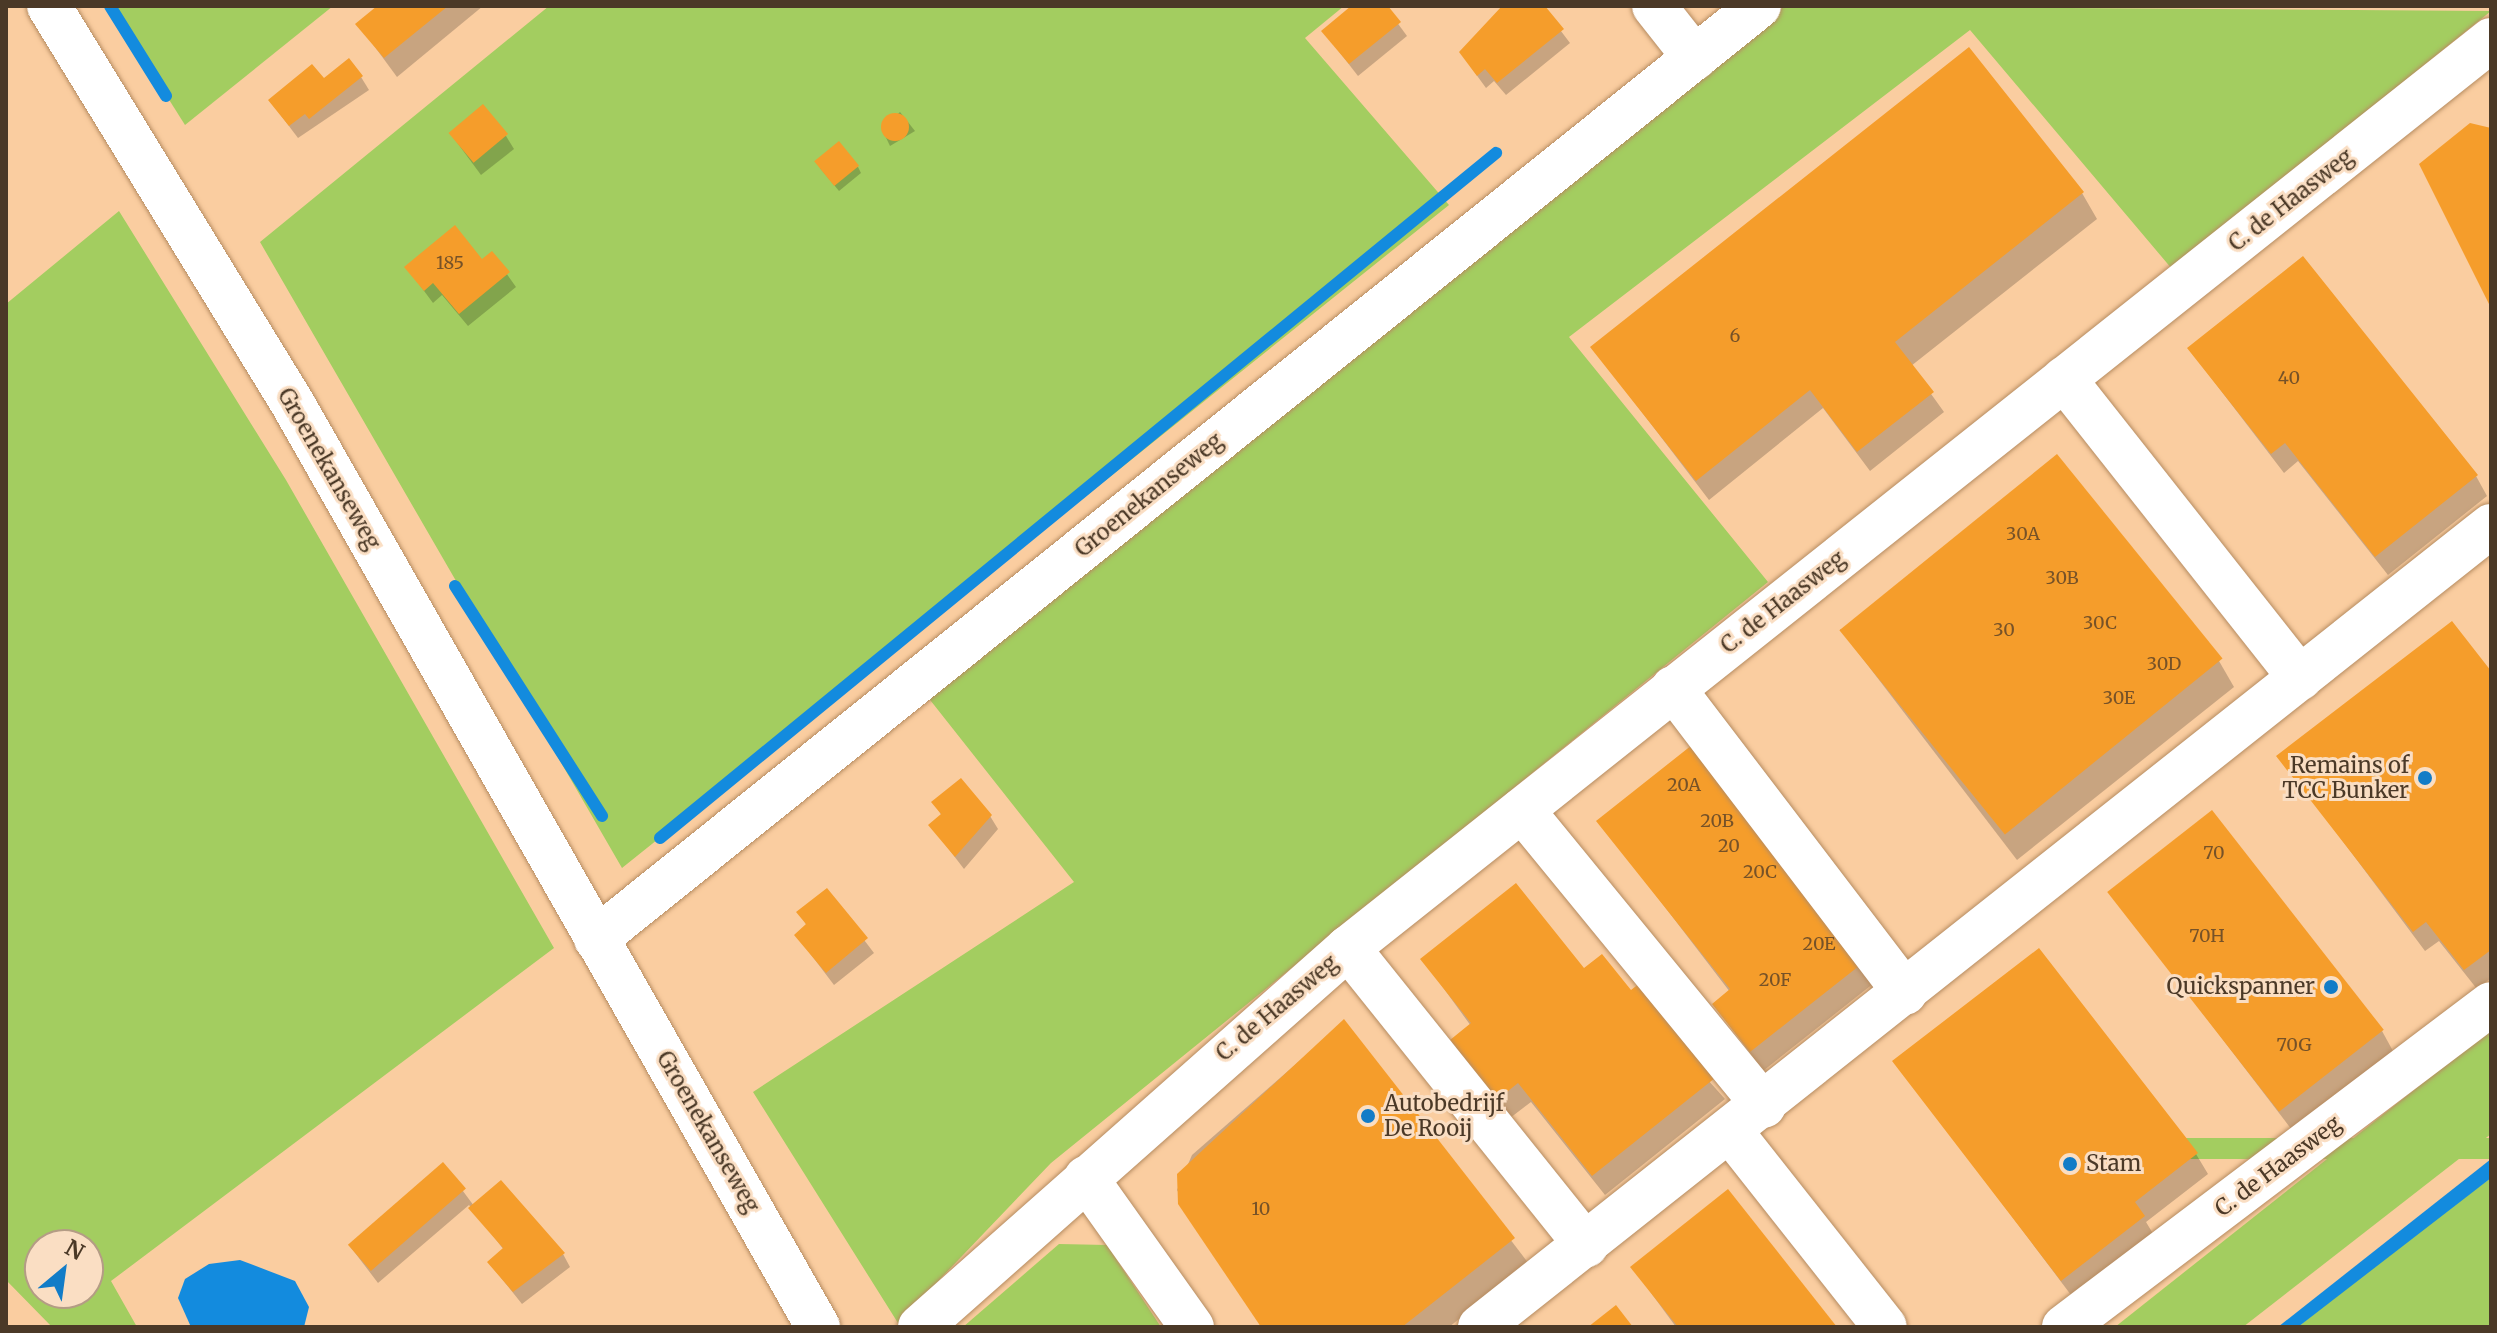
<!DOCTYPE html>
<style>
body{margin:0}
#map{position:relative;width:2497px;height:1333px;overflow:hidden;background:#facda0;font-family:Merriweather,serif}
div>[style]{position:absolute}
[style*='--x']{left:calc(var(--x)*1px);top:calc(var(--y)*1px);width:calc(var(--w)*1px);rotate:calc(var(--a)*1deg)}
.green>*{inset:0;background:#a3cd60;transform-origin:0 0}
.water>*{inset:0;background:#138bde}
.shadow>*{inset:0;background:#0003}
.stream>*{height:12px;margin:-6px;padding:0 6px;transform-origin:6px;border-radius:6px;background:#138bde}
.building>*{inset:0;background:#f59d2b;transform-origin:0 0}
.round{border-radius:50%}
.roads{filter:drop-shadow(0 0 2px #b68c61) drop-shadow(0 0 2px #b68c61)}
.minor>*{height:44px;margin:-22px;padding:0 22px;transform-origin:22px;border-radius:22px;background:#fff}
.dots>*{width:22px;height:22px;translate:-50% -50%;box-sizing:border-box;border:4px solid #fadec3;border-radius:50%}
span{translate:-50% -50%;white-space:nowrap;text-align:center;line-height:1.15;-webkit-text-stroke:6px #fadec3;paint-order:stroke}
.number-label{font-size:18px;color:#765228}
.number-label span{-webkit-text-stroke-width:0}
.street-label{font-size:22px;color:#4b3927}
.poi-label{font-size:22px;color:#4b3927}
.right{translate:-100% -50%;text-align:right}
.left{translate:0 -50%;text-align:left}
.frame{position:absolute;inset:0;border:8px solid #4b3927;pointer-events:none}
.north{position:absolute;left:24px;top:1229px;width:80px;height:80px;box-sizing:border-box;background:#fadec3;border:2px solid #b49c85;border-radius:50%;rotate:29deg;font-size:22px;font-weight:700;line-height:32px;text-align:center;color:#4b3927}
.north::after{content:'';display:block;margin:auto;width:28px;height:36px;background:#127cc7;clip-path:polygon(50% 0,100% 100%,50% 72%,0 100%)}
</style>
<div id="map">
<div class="green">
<div style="clip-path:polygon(110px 6px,333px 6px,185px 125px)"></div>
<div style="clip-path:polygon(549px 6px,1344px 6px,1305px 38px,1449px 205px,622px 868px,260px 242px)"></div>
<div style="clip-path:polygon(1778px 6px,2491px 11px,2172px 269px,1970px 30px,1569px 337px,1768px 582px,1051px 1163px,898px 1323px,753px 1092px,1074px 882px,923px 691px)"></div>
<div style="clip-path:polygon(evenodd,119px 211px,286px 480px,554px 948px,111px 1281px,137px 1327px,52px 1327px,6px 1280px,6px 304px,119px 211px,40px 1245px,88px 1245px,88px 1293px,40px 1293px,40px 1245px)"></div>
<div style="clip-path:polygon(2491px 1029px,2491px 1134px,2243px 1327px,2115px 1327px)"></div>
<div style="left:2491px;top:1138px;width:21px;height:305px;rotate:90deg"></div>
<div style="clip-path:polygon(2491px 1178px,2491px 1327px,2298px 1327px,2366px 1270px)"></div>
<div style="clip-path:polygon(1059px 1244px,1107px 1245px,1161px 1327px,963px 1327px)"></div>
</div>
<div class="water">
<div style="clip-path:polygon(2491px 1159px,2491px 1178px,2298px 1327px,2278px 1327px)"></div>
<div style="clip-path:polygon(240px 1260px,295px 1281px,309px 1307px,304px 1327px,191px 1327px,178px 1298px,185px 1279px,209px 1264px)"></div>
</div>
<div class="shadow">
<div style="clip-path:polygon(380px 6px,483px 6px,397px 77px,358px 24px)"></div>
<div style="clip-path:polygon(1354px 6px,1385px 6px,1407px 36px,1358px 76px,1323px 31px)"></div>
<div style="clip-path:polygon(1509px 6px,1542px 6px,1570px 43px,1506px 95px,1494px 81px,1486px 88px,1470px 66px)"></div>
<div style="clip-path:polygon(361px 77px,369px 90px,298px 138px,270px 101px)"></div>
<div style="clip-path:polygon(900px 112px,915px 131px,890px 146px,882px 129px)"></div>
<div style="clip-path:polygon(450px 133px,506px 136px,514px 149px,481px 175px)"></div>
<div style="clip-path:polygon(858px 167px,861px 173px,839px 191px,820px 168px)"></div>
<div style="clip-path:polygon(2082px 193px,2097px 219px,1911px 366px,1944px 412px,1870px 471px,1823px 408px,1709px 500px,1593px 348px)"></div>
<div style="clip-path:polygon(492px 253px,516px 287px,468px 326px,442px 295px,433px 303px,407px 268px,481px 262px)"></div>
<div style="clip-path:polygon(2189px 349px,2476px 476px,2487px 496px,2388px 575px,2298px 461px,2284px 473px)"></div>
<div style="clip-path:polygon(1840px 629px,2219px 661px,2234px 687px,2017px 860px)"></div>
<div style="clip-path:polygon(2491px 674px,2491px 978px,2477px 989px,2439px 941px,2425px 951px,2279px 756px)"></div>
<div style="clip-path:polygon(1692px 748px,1874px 983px,1763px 1071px,1714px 1004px,1730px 992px,1599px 821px)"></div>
<div style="clip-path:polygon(934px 803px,990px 816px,998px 829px,964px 869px,931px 826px,942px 816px)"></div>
<div style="clip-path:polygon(826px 890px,874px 953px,834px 985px,796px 935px,807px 926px,799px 913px)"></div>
<div style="clip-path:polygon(2110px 892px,2382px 1031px,2393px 1051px,2292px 1130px)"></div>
<div style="clip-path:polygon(1423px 960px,1584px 971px,1630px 993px,1725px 1099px,1605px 1195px,1531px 1102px,1510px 1118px,1464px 1060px,1471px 1026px)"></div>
<div style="clip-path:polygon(1344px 1022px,1529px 1264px,1449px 1327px,1264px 1327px,1177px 1190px,1192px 1155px)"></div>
<div style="clip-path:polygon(1895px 1061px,2196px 1154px,2208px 1174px,2146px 1222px,2155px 1237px,2074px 1299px)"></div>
<div style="clip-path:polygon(443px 1164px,474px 1206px,563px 1254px,570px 1267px,522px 1304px,489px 1263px,504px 1250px,469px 1205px,378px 1283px,349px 1245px)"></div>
<div style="clip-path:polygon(1632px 1267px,1835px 1327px,1676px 1327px)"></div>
</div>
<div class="stream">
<div style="--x:110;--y:6;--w:106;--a:58.1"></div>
<div style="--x:455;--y:586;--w:273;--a:57.4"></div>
<div style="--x:660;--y:838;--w:1081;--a:-39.33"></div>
</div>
<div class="building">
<div style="clip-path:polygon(377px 6px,448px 6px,384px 58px,355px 24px)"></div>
<div style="clip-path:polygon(1351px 6px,1388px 6px,1401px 22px,1349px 64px,1321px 31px)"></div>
<div style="clip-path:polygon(1502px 6px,1545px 6px,1564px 29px,1497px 83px,1485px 69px,1477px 76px,1459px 52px)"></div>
<div style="clip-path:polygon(1969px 47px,2084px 192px,1895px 342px,1934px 392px,1857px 452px,1810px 390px,1696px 481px,1590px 347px)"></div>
<div style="clip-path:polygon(349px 58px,363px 76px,309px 119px,305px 114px,289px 126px,268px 100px,312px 64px,324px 78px)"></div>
<div style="left:483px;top:104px;width:39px;height:45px;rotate:50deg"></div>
<div class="round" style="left:881px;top:113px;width:28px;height:28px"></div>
<div style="clip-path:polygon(2470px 123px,2491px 128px,2491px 308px,2419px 164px)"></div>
<div style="left:839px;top:141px;width:32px;height:32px;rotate:51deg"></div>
<div style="clip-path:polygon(455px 225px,482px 259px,492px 251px,510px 272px,459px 314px,433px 283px,424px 291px,404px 267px)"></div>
<div style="clip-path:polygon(2303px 256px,2478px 475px,2375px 557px,2285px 443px,2271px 454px,2187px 348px)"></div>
<div style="left:2057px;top:454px;width:263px;height:280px;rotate:51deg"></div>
<div style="clip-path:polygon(2452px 621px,2491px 671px,2491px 950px,2464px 970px,2426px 922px,2413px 932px,2276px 756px)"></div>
<div style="clip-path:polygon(1692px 745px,1864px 962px,1750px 1052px,1712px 1004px,1730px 989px,1596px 821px)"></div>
<div style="clip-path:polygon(961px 778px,992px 815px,955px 857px,928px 825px,941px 814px,931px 802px)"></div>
<div style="left:2212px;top:810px;width:279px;height:133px;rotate:52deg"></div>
<div style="clip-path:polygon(1516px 883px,1584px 968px,1602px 954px,1631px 990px,1640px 983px,1715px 1078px,1592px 1176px,1518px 1083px,1497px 1100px,1450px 1040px,1471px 1023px,1420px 959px)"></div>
<div style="clip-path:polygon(827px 888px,868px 938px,826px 973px,794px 935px,806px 924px,796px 912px)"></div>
<div style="clip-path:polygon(2039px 948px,2198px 1153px,2135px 1202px,2145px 1216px,2061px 1281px,1892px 1061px)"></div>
<div style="clip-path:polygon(1344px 1019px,1515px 1238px,1402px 1327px,1261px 1327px,1178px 1204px,1177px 1174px)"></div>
<div style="left:443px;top:1162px;width:35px;height:126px;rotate:49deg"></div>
<div style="clip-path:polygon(501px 1180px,565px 1253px,513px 1292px,487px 1262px,503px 1248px,468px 1208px)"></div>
<div style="clip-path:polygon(1728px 1189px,1837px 1327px,1678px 1327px,1630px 1267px)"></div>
<div style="clip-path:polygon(1616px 1305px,1633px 1327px,1588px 1327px)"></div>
</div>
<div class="roads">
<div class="minor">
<div style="--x:49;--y:6;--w:469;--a:58.5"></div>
<div style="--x:294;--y:406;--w:1060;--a:60.36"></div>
<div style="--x:1654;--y:6;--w:66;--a:51.7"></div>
<div style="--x:2064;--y:379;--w:381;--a:51.7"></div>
<div style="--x:1673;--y:688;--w:383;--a:52.7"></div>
<div style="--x:1522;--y:810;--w:382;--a:50.7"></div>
<div style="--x:596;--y:939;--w:1491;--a:-38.74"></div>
<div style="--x:1348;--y:948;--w:381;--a:51.3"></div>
<div style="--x:1731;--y:1132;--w:248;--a:51.7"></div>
<div style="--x:1086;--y:1178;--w:183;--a:54.6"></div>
<div style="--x:920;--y:1327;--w:572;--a:-41.53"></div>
<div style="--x:1348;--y:948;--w:1460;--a:-38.46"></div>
<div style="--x:1480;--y:1327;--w:1290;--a:-38.39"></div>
<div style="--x:2064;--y:1327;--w:535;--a:-37.11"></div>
</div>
</div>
<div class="dots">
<div style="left:2425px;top:778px;background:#127cc7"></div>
<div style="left:2331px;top:987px;background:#127cc7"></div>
<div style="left:1368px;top:1116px;background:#127cc7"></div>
<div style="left:2070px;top:1164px;background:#127cc7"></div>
</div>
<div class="number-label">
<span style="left:450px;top:263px">185</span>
<span style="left:1735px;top:336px">6</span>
<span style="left:2289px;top:378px">40</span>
<span style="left:2023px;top:534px">30A</span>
<span style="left:2062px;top:578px">30B</span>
<span style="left:2100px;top:623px">30C</span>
<span style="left:2004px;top:630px">30</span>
<span style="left:2164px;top:664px">30D</span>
<span style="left:2119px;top:698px">30E</span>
<span style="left:1684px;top:785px">20A</span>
<span style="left:1717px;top:821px">20B</span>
<span style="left:1729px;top:846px">20</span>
<span style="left:2214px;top:853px">70</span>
<span style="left:1760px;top:872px">20C</span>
<span style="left:2207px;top:936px">70H</span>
<span style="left:1819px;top:944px">20E</span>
<span style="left:1775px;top:980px">20F</span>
<span style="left:2294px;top:1045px">70G</span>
<span style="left:1261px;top:1209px">10</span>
</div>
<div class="street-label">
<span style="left:2291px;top:200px;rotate:-38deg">C. de Haasweg</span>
<span style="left:329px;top:469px;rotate:60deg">Groenekanseweg</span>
<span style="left:1149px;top:495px;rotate:-39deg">Groenekanseweg</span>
<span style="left:1783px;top:602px;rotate:-38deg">C. de Haasweg</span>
<span style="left:1277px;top:1008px;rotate:-40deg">C. de Haasweg</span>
<span style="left:708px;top:1132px;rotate:60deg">Groenekanseweg</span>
<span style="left:2278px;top:1166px;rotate:-37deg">C. de Haasweg</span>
</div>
<div class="poi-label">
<span class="right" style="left:2409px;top:778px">Remains of<br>TCC Bunker</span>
<span class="right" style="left:2315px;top:987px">Quickspanner</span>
<span class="left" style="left:1384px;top:1116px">Autobedrijf<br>De Rooij</span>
<span class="left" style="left:2086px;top:1164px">Stam</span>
</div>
<div class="frame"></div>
<div class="north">N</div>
</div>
